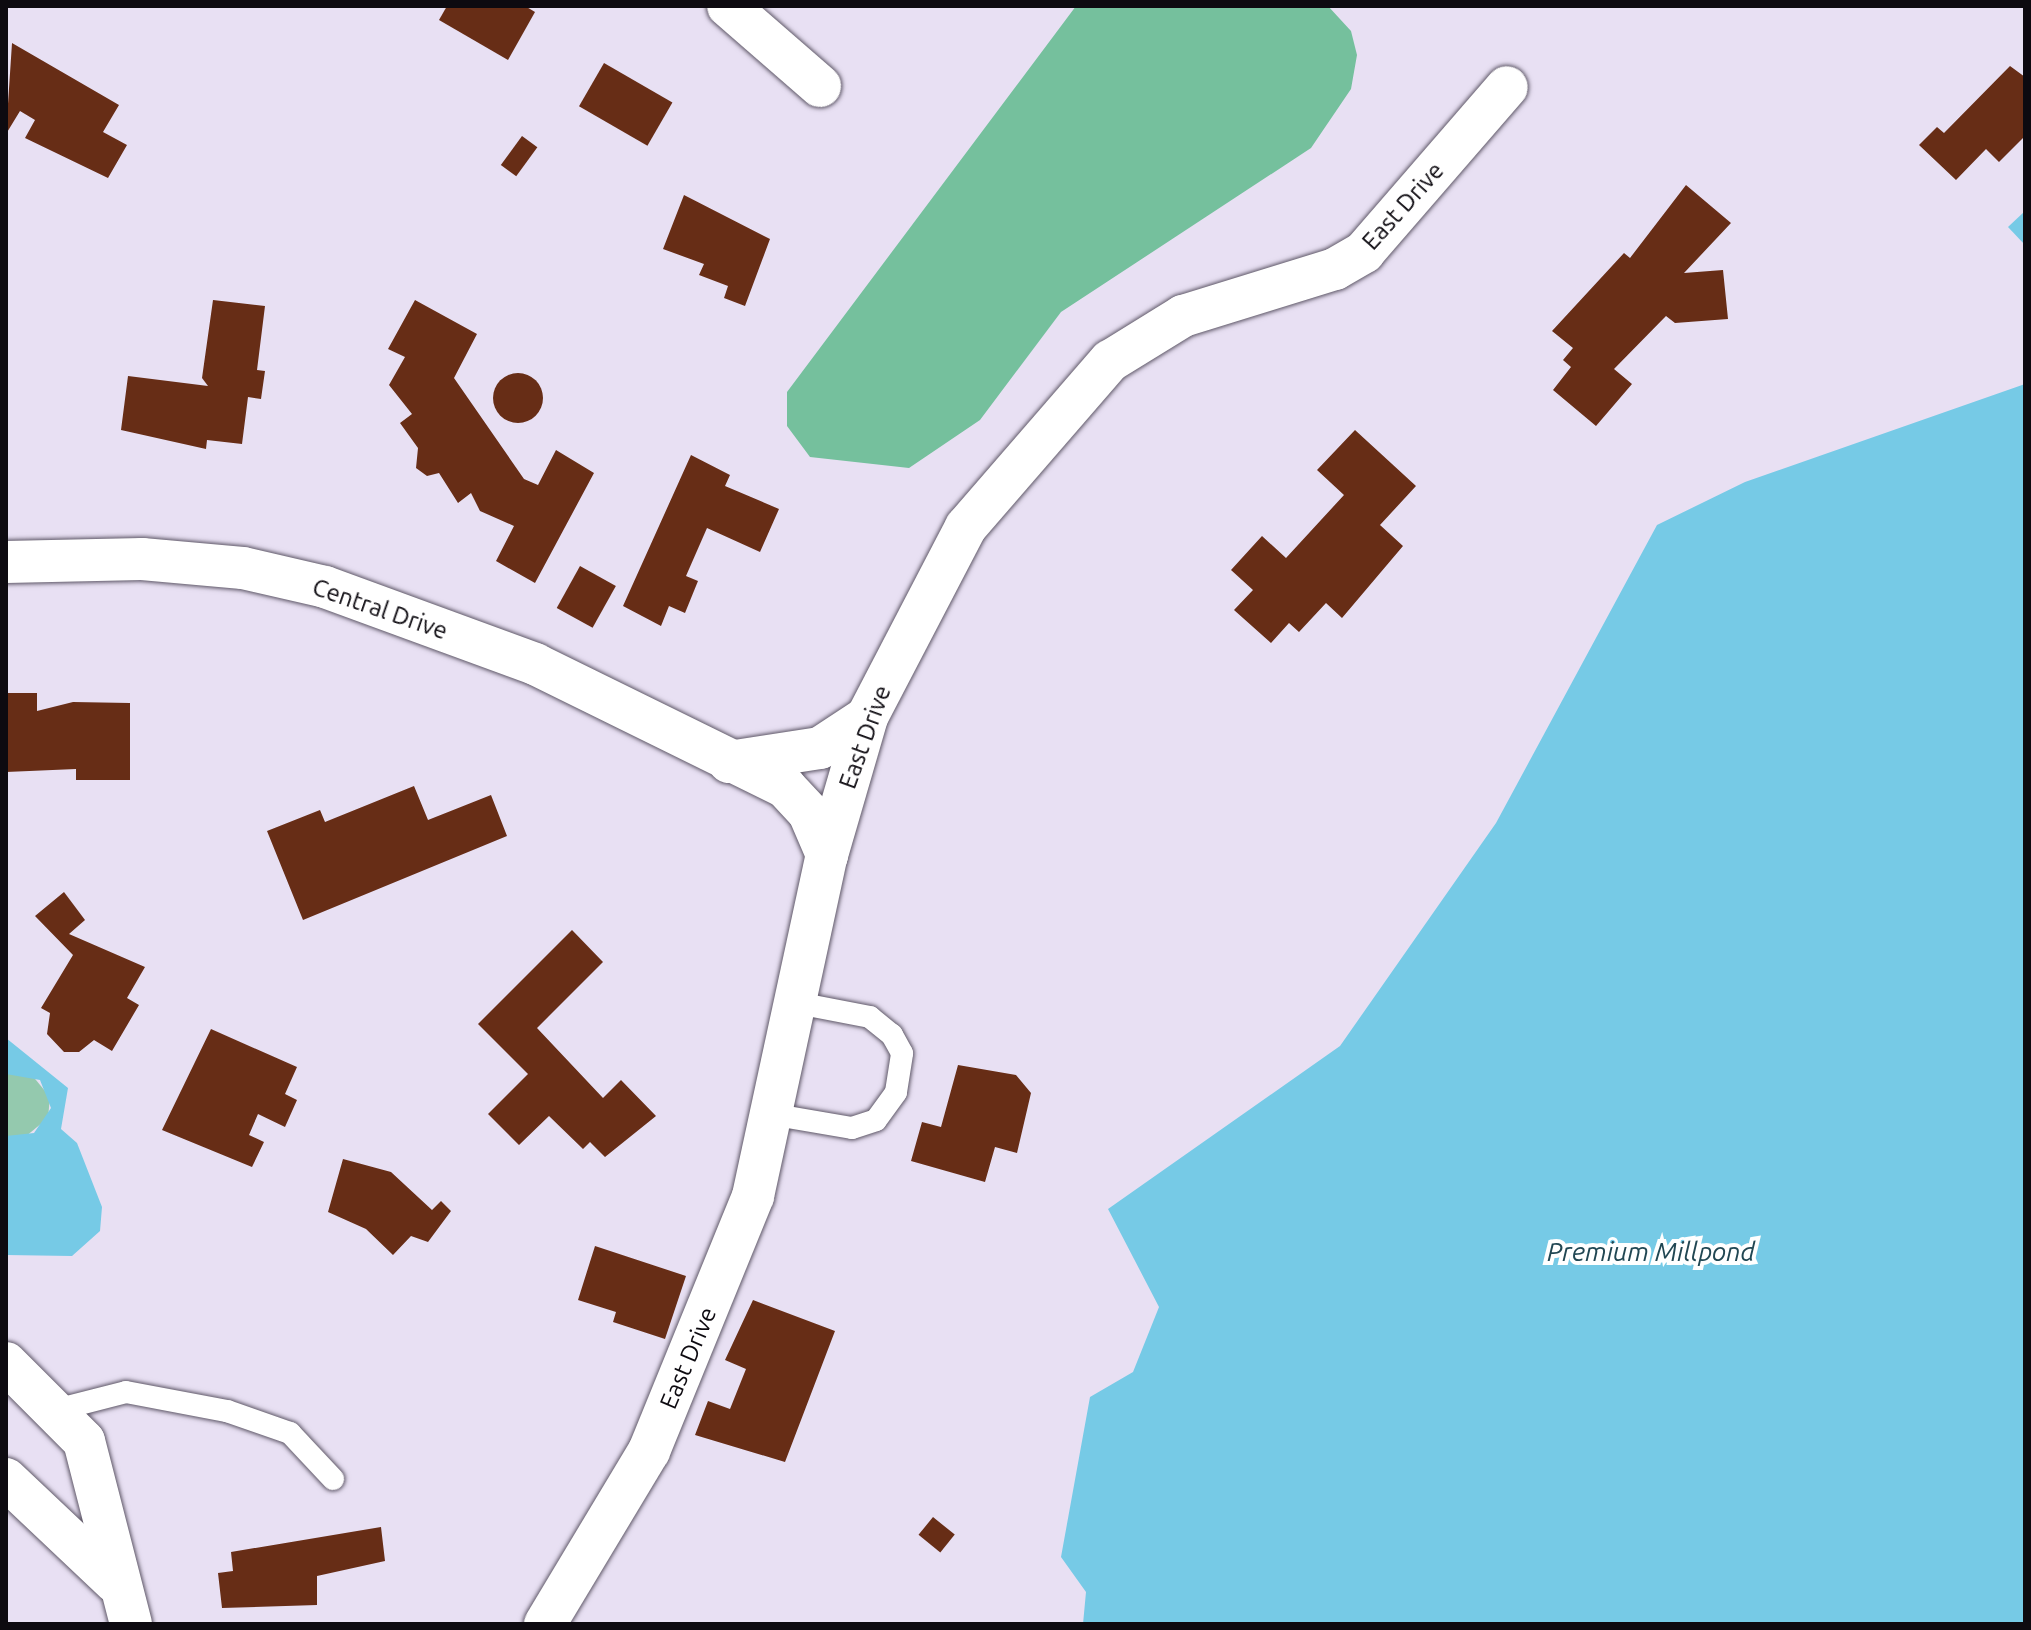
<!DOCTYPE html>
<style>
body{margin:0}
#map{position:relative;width:2031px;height:1630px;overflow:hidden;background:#e8e0f3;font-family:Ubuntu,sans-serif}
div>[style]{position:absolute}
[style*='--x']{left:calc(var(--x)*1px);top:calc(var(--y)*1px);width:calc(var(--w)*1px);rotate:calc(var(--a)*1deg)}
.green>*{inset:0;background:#94c9ae}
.forest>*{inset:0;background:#75c09d}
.water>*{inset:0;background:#76cae6}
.building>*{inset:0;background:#672d16;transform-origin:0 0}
.round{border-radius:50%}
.roads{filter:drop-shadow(0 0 2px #5f5868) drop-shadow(0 0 2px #5f5868)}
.service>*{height:22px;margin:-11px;padding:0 11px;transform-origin:11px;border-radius:11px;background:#fff}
.minor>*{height:42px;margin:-21px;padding:0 21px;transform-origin:21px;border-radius:21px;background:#fff}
span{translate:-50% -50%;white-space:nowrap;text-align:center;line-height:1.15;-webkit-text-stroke:8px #fff;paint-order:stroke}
.street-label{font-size:24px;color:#0d0a10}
.water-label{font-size:26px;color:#214753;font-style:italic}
.frame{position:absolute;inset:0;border:8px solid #0d0a10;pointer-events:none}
</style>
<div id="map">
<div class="green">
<div style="clip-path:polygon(6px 1074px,31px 1074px,50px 1097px,48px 1118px,25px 1137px,6px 1136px)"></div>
</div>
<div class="forest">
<div style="clip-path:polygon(1076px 6px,1328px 6px,1351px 31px,1357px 55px,1351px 89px,1311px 148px,1061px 312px,980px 420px,909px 468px,810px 457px,787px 426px,787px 392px)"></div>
</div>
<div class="water">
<div style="clip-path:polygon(2025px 211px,2025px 245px,2008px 227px)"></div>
<div style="clip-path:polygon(2025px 384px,2025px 1624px,1083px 1624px,1086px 1592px,1061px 1557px,1090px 1397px,1133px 1372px,1159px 1307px,1108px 1209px,1340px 1046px,1496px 823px,1657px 525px,1745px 482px)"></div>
<div style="clip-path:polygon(6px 1038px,68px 1088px,61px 1129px,77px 1143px,102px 1207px,100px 1231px,72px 1256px,6px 1255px,6px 1136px,34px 1133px,51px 1108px,40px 1080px,6px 1074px)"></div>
</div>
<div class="building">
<div style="clip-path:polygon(447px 6px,525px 6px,535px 12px,508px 60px,439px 20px)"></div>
<div style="clip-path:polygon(12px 43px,119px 105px,103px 132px,127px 145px,108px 178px,25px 138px,35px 120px,20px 111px,6px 134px)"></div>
<div style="left:604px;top:63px;width:79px;height:50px;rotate:30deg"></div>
<div style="clip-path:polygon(2010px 66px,2025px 77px,2025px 136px,1999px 162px,1986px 149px,1956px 180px,1919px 145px,1937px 127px,1944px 133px)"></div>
<div style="left:522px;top:136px;width:19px;height:36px;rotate:36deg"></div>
<div style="clip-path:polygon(1686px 185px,1731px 223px,1684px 273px,1723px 270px,1728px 319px,1675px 323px,1666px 316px,1614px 369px,1632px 384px,1596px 426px,1553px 390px,1571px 367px,1563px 360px,1573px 348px,1552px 331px,1624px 253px,1630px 258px)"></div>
<div style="clip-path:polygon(684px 195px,770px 239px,745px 306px,724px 298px,728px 286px,699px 275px,704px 264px,663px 249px)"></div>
<div style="clip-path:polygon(213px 300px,265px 306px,257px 370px,265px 371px,261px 399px,248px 397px,242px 444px,207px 440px,206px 449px,121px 430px,128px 376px,208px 386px,202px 378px)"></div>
<div style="clip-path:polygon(415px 300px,477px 334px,454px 378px,524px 479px,538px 485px,556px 450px,594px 473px,535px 583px,496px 561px,514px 526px,480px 511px,471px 493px,458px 503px,439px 473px,427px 476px,416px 468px,418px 448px,400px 423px,412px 414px,389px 385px,405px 357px,388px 349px)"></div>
<div class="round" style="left:493px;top:373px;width:50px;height:50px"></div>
<div style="clip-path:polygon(1355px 430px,1416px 486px,1380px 525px,1403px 546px,1342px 618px,1326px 603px,1299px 632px,1289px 623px,1271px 643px,1234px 610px,1253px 590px,1231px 570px,1262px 536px,1286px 558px,1344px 495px,1317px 470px)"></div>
<div style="clip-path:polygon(691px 455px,730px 475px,725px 486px,779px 509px,760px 552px,707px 528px,686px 576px,698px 581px,685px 613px,669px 606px,661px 626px,623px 606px)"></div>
<div style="left:580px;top:566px;width:41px;height:48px;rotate:29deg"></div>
<div style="clip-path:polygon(6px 693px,37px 693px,37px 711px,73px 702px,130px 703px,130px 780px,76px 780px,76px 769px,6px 772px)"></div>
<div style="clip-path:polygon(414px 786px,428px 820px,491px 795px,507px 836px,303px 920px,267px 831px,320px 810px,325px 822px)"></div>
<div style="clip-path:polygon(64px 892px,85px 920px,69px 934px,145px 967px,127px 998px,139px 1005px,112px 1051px,94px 1040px,79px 1052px,64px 1052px,47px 1034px,50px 1013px,41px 1008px,73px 955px,35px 916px)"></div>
<div style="clip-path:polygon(572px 930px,603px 962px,537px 1028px,603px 1098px,621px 1080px,656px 1116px,605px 1157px,590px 1142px,583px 1149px,549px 1116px,519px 1145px,488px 1114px,528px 1074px,478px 1024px)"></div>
<div style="clip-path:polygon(211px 1029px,297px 1067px,285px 1094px,297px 1100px,285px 1127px,258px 1114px,249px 1135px,264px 1142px,252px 1167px,162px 1130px)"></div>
<div style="clip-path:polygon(958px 1065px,1016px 1075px,1031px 1093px,1017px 1153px,995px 1147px,985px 1182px,911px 1161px,922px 1122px,941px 1127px)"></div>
<div style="clip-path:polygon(343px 1159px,391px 1172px,432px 1210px,441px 1201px,451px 1211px,428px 1242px,411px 1236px,393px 1255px,366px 1229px,328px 1212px)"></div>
<div style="clip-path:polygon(595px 1246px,686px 1276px,665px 1339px,613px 1322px,616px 1312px,578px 1300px)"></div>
<div style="clip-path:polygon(753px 1300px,835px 1331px,785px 1462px,695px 1435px,708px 1401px,730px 1409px,746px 1369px,725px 1360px)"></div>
<div style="left:933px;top:1517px;width:28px;height:23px;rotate:39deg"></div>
<div style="clip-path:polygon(381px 1527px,385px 1561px,317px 1576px,317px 1605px,222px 1608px,218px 1573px,233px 1571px,231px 1552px)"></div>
</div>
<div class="roads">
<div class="service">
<div style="--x:770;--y:1114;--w:83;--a:9.7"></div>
<div style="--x:852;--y:1128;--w:25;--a:-18"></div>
<div style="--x:876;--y:1120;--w:34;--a:-54"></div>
<div style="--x:896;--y:1092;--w:39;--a:-81"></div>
<div style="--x:902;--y:1053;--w:21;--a:-119"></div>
<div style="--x:892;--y:1035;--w:28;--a:-141"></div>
<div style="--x:870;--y:1017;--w:74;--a:-169.1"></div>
<div style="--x:56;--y:1410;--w:72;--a:-14.4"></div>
<div style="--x:126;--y:1392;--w:103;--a:10.7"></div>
<div style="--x:227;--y:1411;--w:67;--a:19.2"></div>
<div style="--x:290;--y:1433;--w:63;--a:46.9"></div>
</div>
<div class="minor">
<div style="--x:728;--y:6;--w:122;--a:41"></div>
<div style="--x:6;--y:562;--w:136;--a:-1.3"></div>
<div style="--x:142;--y:559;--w:101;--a:5.1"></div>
<div style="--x:243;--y:568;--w:84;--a:13"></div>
<div style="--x:325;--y:587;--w:224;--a:20.1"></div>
<div style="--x:535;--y:664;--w:279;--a:26.2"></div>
<div style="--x:785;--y:787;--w:35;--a:47"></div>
<div style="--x:809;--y:813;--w:46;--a:66.8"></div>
<div style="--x:729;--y:762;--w:92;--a:-8.7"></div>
<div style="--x:820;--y:748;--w:56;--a:-33.4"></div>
<div style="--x:6;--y:1363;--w:110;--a:45"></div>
<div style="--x:84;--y:1441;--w:189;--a:75.6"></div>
<div style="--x:6;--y:1479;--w:150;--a:43.4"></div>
<div style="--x:545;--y:1624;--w:202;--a:-59"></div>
<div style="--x:649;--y:1451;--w:275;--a:-67.8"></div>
<div style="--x:753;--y:1196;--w:349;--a:-77.8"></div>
<div style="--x:827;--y:855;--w:144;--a:-73.8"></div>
<div style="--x:867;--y:717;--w:214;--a:-62.5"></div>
<div style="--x:966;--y:527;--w:220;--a:-49.1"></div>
<div style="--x:1110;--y:361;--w:86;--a:-31.7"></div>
<div style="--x:1183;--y:316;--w:159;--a:-17.2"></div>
<div style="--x:1335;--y:269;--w:34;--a:-30"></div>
<div style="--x:1364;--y:252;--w:218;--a:-49.1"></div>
</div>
</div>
<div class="street-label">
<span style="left:1403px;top:206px;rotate:-48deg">East Drive</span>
<span style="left:380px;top:609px;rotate:19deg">Central Drive</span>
<span style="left:865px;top:737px;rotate:-70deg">East Drive</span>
<span style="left:688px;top:1358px;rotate:-67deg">East Drive</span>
</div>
<div class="water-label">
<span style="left:1651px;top:1252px">Premium Millpond</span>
</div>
<div class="frame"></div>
</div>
